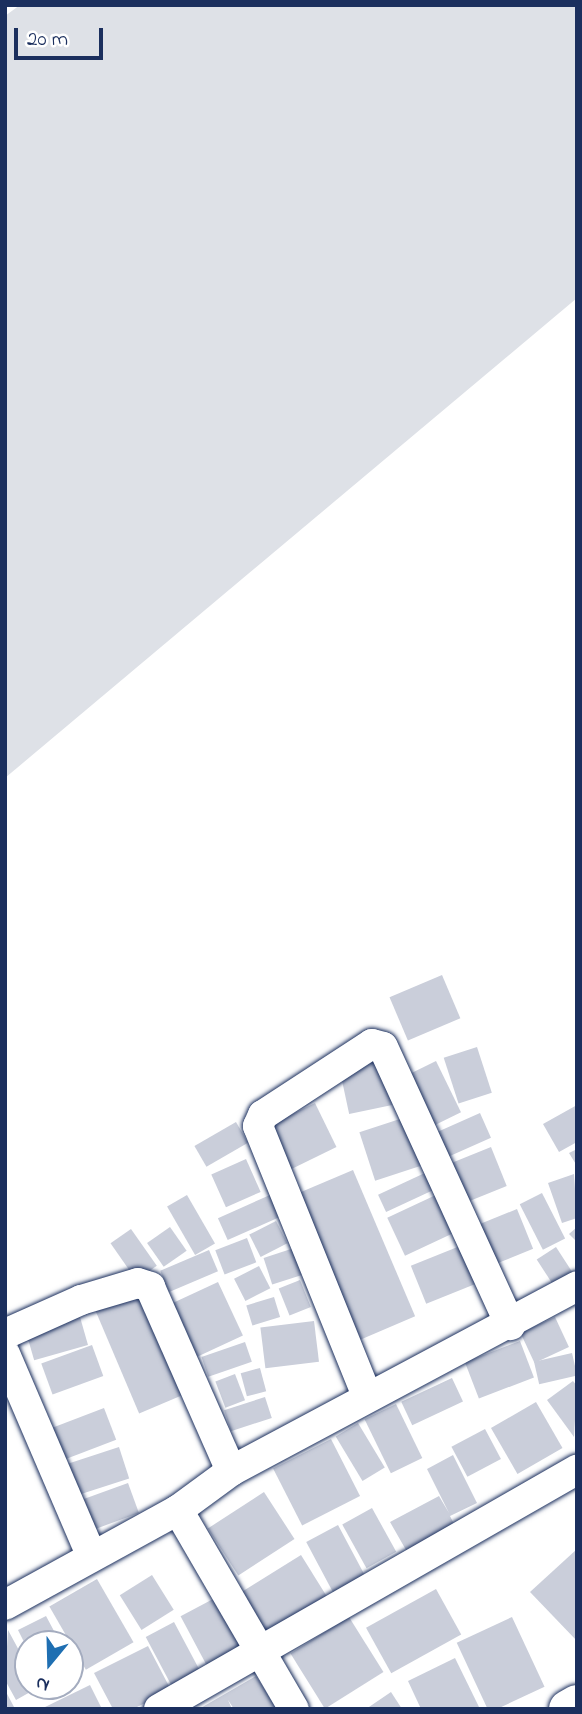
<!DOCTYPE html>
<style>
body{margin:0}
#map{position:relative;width:582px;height:1714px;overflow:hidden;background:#fff;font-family:"Indie Flower",sans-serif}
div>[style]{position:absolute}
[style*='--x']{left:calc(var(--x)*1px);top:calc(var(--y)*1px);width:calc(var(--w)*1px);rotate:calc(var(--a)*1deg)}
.green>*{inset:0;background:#dee1e7}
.building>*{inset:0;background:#caceda;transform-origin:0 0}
.roads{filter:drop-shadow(0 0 2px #1b2f5e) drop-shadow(0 0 2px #1b2f5e)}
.street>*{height:30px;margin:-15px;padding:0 15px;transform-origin:15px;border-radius:15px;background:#fff}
.secondary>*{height:38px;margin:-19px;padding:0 19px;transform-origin:19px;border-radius:19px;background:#fff}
span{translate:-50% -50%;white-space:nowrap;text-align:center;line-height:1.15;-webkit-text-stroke:5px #fff;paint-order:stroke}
.frame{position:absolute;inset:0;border:7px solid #1b2f5e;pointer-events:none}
.north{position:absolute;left:14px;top:1630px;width:70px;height:70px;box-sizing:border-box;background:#fff;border:2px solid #a4acbf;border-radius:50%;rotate:199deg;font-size:19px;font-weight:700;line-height:28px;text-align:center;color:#1b2f5e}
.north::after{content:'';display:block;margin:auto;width:24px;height:32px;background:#1f6fb2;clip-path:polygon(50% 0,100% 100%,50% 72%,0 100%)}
.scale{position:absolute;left:14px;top:28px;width:89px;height:32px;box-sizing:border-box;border:4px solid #1b2f5e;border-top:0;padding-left:9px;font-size:21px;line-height:24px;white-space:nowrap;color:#1b2f5e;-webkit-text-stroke:5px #fff;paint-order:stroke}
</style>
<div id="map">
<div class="green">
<div style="clip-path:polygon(20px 5px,577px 5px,577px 298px,5px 778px,5px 16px)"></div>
</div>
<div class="building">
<div style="left:442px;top:975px;width:47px;height:57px;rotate:67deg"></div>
<div style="left:477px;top:1047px;width:48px;height:35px;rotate:72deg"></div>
<div style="left:382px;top:1057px;width:49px;height:44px;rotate:78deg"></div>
<div style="left:436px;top:1061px;width:57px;height:30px;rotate:64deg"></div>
<div style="left:315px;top:1103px;width:49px;height:54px;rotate:64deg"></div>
<div style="clip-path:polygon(577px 1105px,577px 1142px,559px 1152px,543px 1124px)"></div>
<div style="left:480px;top:1113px;width:27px;height:48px;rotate:66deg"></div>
<div style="left:406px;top:1117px;width:51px;height:49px;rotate:72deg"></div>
<div style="left:236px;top:1122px;width:24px;height:48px;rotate:60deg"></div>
<div style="left:491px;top:1147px;width:42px;height:42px;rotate:68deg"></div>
<div style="clip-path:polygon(577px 1149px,577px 1166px,569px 1153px)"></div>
<div style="left:246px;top:1159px;width:36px;height:38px;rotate:66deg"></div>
<div style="left:353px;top:1170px;width:159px;height:59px;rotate:67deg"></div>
<div style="left:427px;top:1172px;width:19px;height:54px;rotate:65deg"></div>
<div style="clip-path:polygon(574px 1174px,577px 1218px,562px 1223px,548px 1183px)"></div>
<div style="left:542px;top:1193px;width:51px;height:25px;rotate:63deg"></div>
<div style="left:438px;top:1194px;width:42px;height:56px;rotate:65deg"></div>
<div style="left:187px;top:1195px;width:56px;height:23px;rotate:60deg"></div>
<div style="left:270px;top:1195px;width:24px;height:57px;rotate:66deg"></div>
<div style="left:517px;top:1209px;width:43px;height:40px;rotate:68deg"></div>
<div style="left:276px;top:1221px;width:25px;height:30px;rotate:63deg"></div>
<div style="left:170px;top:1227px;width:29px;height:28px;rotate:55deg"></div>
<div style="clip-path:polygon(577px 1227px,577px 1242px,569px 1234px)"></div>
<div style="left:131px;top:1229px;width:45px;height:25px;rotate:55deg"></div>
<div style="left:247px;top:1238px;width:26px;height:34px;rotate:69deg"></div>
<div style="left:460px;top:1246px;width:41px;height:53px;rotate:68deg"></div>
<div style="left:556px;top:1247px;width:31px;height:23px;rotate:57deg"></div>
<div style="left:294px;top:1248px;width:28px;height:32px;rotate:72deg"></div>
<div style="left:209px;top:1250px;width:23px;height:53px;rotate:67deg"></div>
<div style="left:259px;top:1266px;width:25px;height:28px;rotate:63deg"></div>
<div style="left:300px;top:1280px;width:29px;height:23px;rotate:68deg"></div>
<div style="left:218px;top:1282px;width:59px;height:57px;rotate:65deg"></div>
<div style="left:138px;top:1288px;width:116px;height:48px;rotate:67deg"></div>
<div style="left:274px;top:1297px;width:21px;height:29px;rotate:73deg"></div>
<div style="left:80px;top:1317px;width:29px;height:56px;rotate:74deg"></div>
<div style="left:555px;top:1317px;width:33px;height:38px;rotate:65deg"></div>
<div style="left:314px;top:1321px;width:41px;height:54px;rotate:83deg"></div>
<div style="left:520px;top:1341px;width:39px;height:59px;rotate:69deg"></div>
<div style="left:245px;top:1342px;width:21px;height:46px;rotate:71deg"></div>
<div style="left:92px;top:1345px;width:33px;height:54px;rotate:70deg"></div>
<div style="left:572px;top:1353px;width:23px;height:39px;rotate:77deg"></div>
<div style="left:260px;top:1368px;width:24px;height:20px;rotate:75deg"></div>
<div style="left:235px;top:1374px;width:28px;height:21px;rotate:69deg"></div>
<div style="left:452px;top:1378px;width:26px;height:56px;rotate:65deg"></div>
<div style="clip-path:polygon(573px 1381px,577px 1386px,574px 1437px,547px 1400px)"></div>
<div style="left:265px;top:1397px;width:22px;height:43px;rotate:72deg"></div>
<div style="left:536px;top:1402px;width:53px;height:52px;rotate:60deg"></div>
<div style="left:396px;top:1404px;width:60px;height:35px;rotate:64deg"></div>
<div style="left:104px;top:1408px;width:34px;height:56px;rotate:69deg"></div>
<div style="left:358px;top:1423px;width:52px;height:26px;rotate:59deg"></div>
<div style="left:485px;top:1429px;width:34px;height:38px;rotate:62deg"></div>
<div style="left:331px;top:1439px;width:64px;height:65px;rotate:63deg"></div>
<div style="left:119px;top:1447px;width:33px;height:53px;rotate:72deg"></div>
<div style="clip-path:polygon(453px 1455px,477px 1503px,450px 1516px,458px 1532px,410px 1557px,390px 1522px,439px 1496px,449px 1513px,427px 1469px)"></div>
<div style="left:128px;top:1483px;width:32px;height:47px;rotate:70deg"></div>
<div style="left:264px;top:1492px;width:56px;height:67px;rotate:57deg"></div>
<div style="left:372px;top:1508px;width:50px;height:34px;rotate:61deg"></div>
<div style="left:338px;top:1525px;width:61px;height:36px;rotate:62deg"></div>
<div style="clip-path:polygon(577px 1549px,577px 1641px,530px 1592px)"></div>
<div style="left:301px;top:1555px;width:55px;height:71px;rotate:58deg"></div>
<div style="left:152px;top:1575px;width:41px;height:38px;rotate:58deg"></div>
<div style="left:97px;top:1579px;width:73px;height:55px;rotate:60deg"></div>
<div style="left:436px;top:1589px;width:52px;height:80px;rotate:61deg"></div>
<div style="left:215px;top:1598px;width:55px;height:39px;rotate:62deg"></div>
<div style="clip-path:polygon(46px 1616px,61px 1644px,28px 1644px,28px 1650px,18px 1630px)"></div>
<div style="left:349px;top:1617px;width:65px;height:69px;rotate:58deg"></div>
<div style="left:512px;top:1617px;width:77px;height:61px;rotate:65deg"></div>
<div style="left:174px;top:1622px;width:61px;height:32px;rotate:62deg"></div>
<div style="clip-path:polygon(8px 1630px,28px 1667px,28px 1686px,41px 1686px,16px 1700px,5px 1680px)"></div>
<div style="clip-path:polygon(148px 1646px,171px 1690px,133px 1709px,113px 1709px,94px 1673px)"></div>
<div style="clip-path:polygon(455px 1658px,480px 1709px,421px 1709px,408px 1681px)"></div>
<div style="clip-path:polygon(70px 1662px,79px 1679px,70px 1683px)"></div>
<div style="clip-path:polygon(256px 1676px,277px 1709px,234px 1709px,228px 1700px,232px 1709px,199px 1709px)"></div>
<div style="clip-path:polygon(90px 1685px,102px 1709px,41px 1709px)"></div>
<div style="clip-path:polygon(47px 1686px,64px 1686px,50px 1693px)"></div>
<div style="clip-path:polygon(5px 1690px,14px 1707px,11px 1709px,5px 1709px)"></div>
<div style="clip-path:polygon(391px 1692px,402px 1709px,366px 1709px)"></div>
</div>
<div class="roads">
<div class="street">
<div style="--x:5;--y:1334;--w:83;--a:-24.1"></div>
<div style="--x:81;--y:1300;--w:59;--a:-16.6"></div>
<div style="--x:138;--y:1283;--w:13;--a:18"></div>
<div style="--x:150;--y:1287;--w:201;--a:66.2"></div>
<div style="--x:5;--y:1354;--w:219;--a:66.8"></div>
<div style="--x:367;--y:1396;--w:291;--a:-112"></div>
<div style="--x:258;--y:1126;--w:12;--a:-66"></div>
<div style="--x:263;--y:1115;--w:130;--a:-33.1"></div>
<div style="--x:372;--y:1044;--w:11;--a:15"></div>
<div style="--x:383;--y:1047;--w:306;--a:65.4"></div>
<div style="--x:178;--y:1510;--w:230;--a:59.8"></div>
<div style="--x:5;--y:1605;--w:197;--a:-28.8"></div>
<div style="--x:178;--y:1510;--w:66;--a:-36.3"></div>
<div style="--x:231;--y:1471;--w:392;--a:-28.1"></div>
<div style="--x:159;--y:1709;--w:482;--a:-29.8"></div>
</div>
<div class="secondary">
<div style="--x:568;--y:1709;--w:10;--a:-29"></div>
</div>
</div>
<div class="frame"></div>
<div class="north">N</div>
<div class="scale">20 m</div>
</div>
